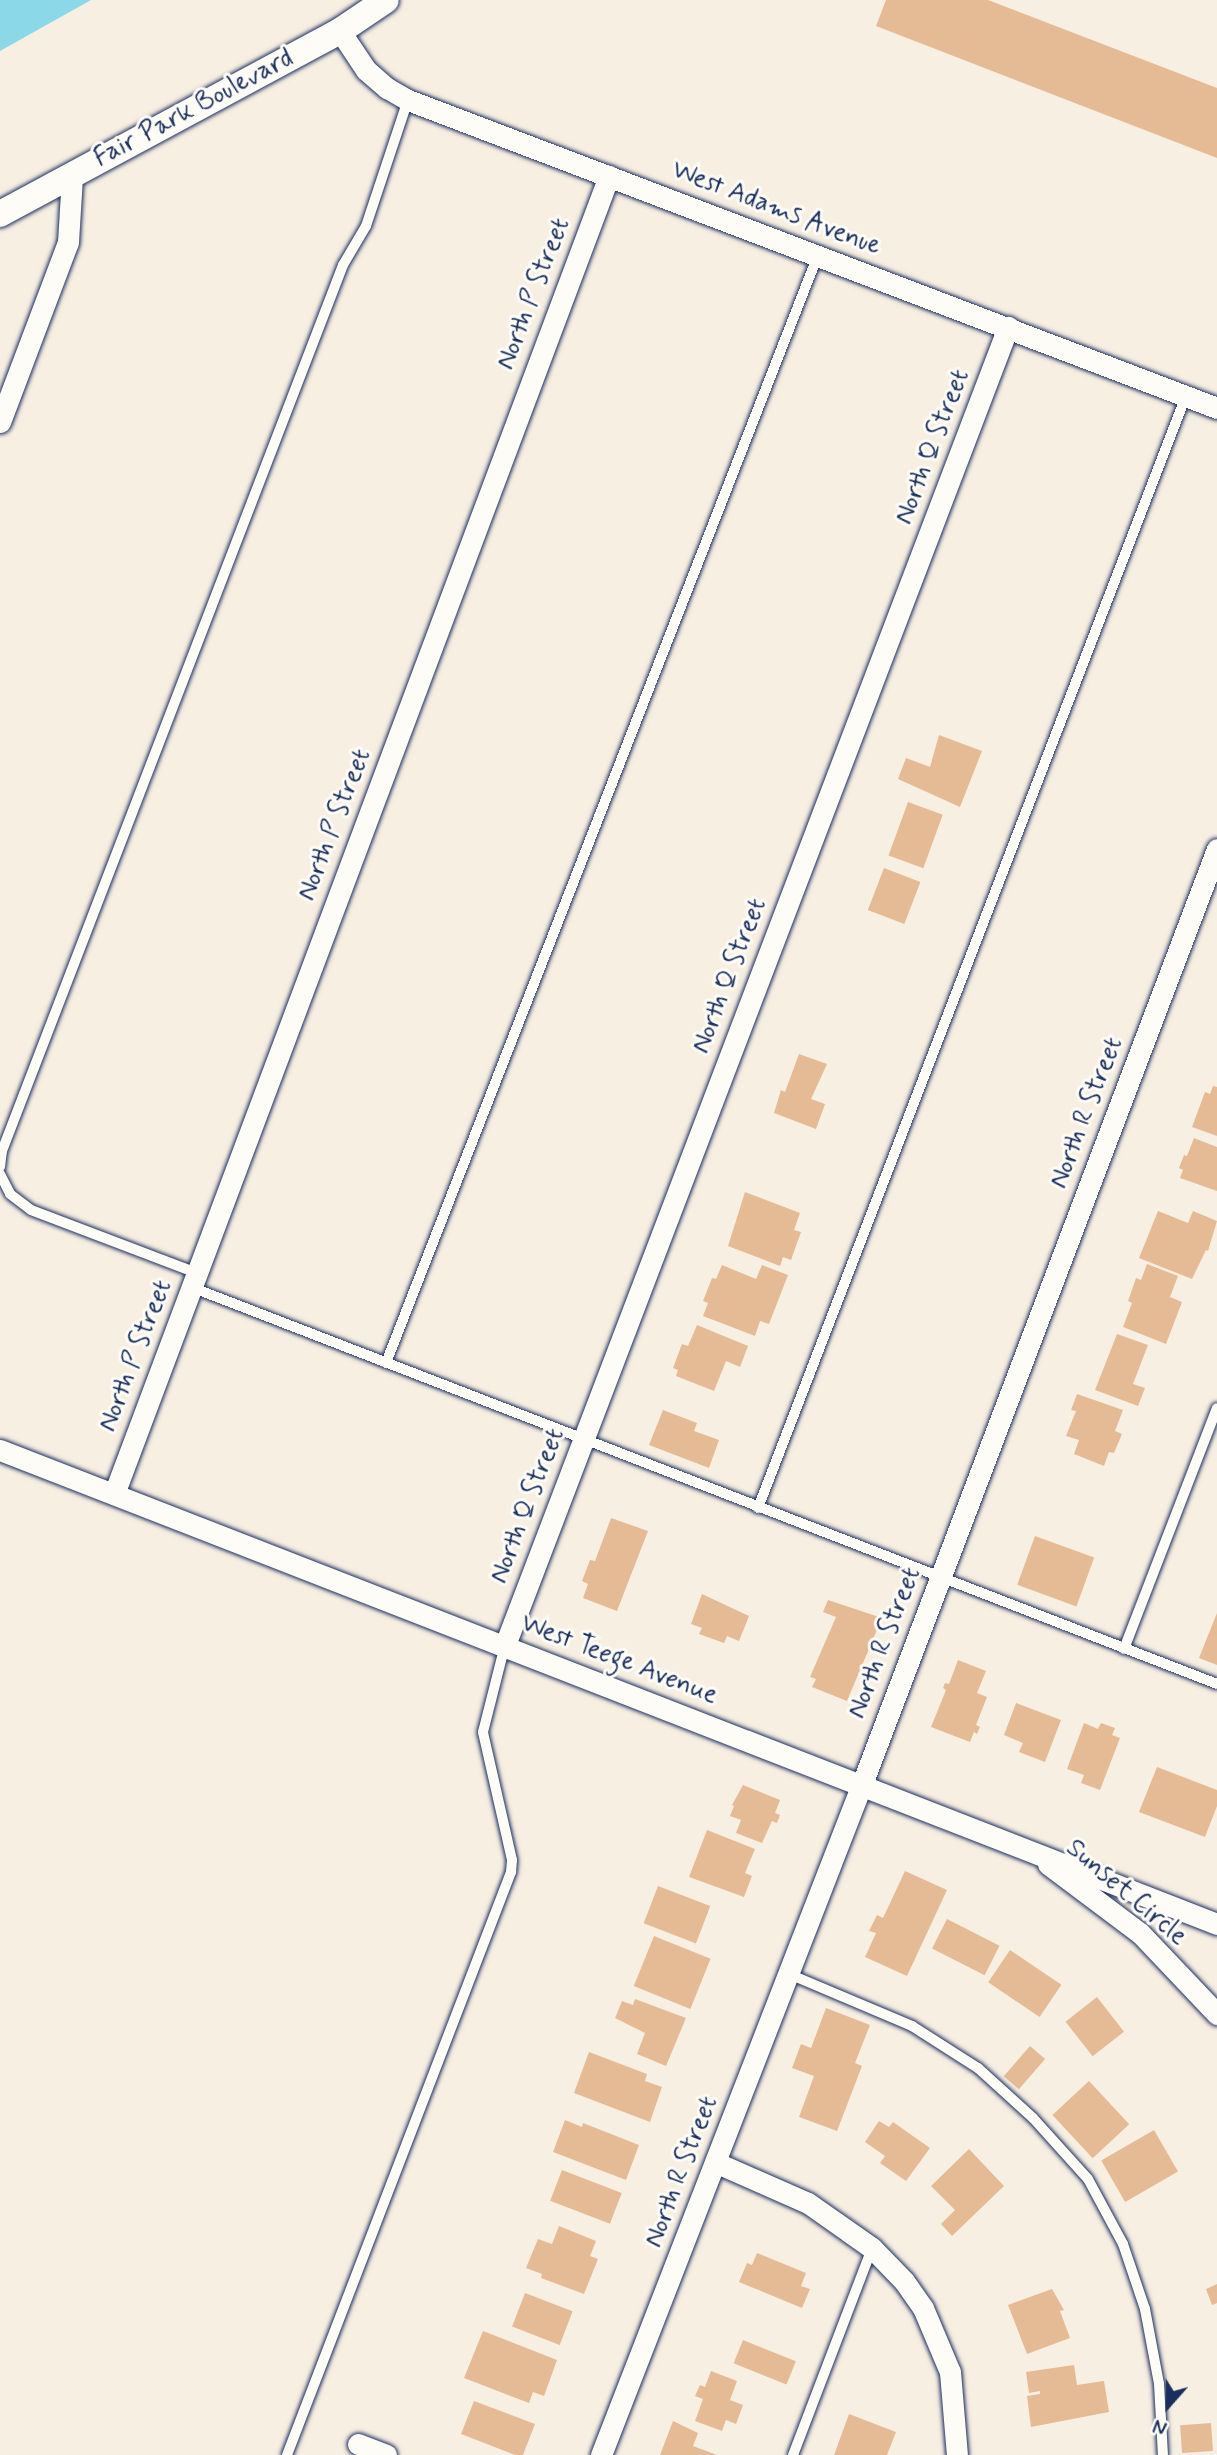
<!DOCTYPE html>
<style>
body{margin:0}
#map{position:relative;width:1217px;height:2455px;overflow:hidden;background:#f8efe3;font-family:Mynerve,sans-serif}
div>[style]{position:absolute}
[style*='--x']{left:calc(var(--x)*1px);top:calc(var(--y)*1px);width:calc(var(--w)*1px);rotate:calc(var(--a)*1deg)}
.water>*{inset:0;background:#8ad8e8}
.building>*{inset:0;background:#e5bb95;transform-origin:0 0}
.roads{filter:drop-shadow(0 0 2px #1b2f5e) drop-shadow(0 0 2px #1b2f5e)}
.service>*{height:10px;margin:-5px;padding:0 5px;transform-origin:5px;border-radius:5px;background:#fdfcf7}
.minor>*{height:21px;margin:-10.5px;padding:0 10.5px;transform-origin:10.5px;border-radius:10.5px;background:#fdfcf7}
.tertiary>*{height:26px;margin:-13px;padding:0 13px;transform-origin:13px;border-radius:13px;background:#fdfcf7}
span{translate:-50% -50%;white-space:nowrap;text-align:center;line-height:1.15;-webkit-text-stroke:6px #fdfcf7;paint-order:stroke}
.street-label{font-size:26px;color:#1b2f5e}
.north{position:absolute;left:1133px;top:2371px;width:70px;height:70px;-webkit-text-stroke:5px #fdfcf7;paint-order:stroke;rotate:201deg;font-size:19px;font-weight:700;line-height:28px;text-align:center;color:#1b2f5e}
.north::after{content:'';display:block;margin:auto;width:24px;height:32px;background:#1b2f5e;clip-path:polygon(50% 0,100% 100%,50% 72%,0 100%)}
</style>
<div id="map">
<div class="water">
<div style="clip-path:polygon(0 0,91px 0,0 51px)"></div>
</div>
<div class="building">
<div style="clip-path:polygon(886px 0,988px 0,1217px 88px,1217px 158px,876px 26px)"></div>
<div style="clip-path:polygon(939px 735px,982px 751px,960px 807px,898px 779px,906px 758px,930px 767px)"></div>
<div style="left:908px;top:802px;width:37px;height:57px;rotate:20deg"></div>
<div style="left:884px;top:868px;width:39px;height:45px;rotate:21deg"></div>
<div style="clip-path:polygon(799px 1054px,827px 1064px,811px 1099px,825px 1104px,816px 1129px,774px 1113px,781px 1090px,785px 1092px)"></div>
<div style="clip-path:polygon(1213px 1086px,1217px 1087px,1217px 1136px,1192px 1127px,1205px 1092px,1210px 1094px)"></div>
<div style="clip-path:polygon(1194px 1138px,1217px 1147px,1217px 1191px,1180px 1178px,1183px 1170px,1179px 1168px,1184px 1155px,1187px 1156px)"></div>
<div style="clip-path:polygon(745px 1192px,800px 1213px,794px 1230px,801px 1232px,791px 1260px,783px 1257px,780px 1266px,728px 1246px)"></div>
<div style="clip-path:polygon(1158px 1211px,1188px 1223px,1193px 1211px,1217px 1221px,1208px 1251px,1206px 1250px,1192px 1279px,1139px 1258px)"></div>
<div style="clip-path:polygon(1147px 1264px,1178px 1276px,1170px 1297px,1182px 1302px,1166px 1344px,1123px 1327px,1132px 1303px,1128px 1301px,1136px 1278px,1141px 1280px)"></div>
<div style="clip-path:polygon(722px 1265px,756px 1279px,762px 1265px,788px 1275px,769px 1324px,760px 1321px,755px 1336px,703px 1316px,708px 1303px,703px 1301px,712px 1278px,716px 1279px)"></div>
<div style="clip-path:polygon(697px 1325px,748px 1346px,740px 1367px,726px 1361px,714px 1391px,676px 1376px,678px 1370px,673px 1368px,682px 1344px,688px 1346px)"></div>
<div style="clip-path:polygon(1117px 1334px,1148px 1345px,1133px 1384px,1145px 1388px,1138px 1406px,1095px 1390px)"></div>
<div style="clip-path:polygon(1077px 1394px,1123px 1410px,1115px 1431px,1122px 1434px,1114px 1453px,1109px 1452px,1104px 1466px,1074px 1454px,1079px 1440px,1066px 1436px,1076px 1411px,1071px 1410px)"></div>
<div style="clip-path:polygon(663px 1410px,697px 1423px,694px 1431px,719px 1440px,709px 1468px,649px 1445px)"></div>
<div style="clip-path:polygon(611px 1518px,648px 1531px,617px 1611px,583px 1598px,588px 1584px,582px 1581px,590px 1560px,595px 1561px)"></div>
<div style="left:1035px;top:1536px;width:63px;height:52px;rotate:20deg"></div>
<div style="clip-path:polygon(702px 1594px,749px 1616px,739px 1641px,727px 1636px,724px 1643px,699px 1634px,702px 1628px,691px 1624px)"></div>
<div style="clip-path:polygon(828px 1600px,882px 1618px,847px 1701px,812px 1687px,816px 1679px,810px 1677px,836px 1617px,823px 1612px)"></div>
<div style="clip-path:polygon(1217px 1613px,1217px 1665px,1199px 1658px)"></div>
<div style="clip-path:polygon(958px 1660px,986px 1671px,977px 1693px,987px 1697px,976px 1725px,980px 1727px,977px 1734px,974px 1732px,970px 1742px,931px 1727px,946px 1690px,943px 1688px,945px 1683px,949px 1684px)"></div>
<div style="clip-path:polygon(1016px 1703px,1061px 1720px,1045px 1762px,1019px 1752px,1023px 1743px,1004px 1735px)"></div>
<div style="clip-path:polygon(1084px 1723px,1098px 1729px,1101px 1723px,1115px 1728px,1112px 1735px,1120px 1738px,1100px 1790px,1081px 1783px,1084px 1775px,1067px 1769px)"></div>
<div style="clip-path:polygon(1157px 1767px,1217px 1790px,1217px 1806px,1205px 1837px,1139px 1812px)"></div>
<div style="clip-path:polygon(743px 1785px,780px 1800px,775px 1813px,780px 1815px,777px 1823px,772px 1821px,762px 1843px,736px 1833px,741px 1820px,730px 1816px,734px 1806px,732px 1805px)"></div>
<div style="clip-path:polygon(707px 1830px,755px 1849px,745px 1873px,752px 1876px,744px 1897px,689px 1877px)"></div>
<div style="clip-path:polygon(905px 1871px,947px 1890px,907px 1976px,865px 1957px,876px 1933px,869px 1931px,877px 1915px,883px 1918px)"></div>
<div style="left:658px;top:1886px;width:56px;height:40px;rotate:21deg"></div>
<div style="left:947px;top:1919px;width:59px;height:33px;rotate:27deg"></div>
<div style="left:654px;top:1936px;width:61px;height:54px;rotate:22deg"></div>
<div style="left:1010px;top:1950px;width:62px;height:39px;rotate:34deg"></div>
<div style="left:1097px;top:1997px;width:44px;height:40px;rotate:52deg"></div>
<div style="clip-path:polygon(635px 1999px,686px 2018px,666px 2066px,637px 2054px,645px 2033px,615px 2018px,622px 2001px,633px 2005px)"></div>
<div style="clip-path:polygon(826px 2008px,870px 2025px,855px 2063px,862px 2066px,837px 2131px,799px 2117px,814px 2076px,792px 2068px,801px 2044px,811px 2048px)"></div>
<div style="left:1030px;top:2046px;width:20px;height:40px;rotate:41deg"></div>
<div style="clip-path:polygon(589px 2052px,647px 2074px,645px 2081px,662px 2087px,650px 2122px,574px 2093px)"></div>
<div style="left:1089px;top:2081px;width:59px;height:50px;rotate:47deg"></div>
<div style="clip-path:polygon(565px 2120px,582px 2127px,583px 2123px,639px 2145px,626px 2180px,553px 2152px)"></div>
<div style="clip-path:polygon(879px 2121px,889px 2127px,893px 2122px,930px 2148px,906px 2181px,880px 2163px,885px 2156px,865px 2142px)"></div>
<div style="left:1154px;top:2130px;width:48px;height:61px;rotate:60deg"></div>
<div style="clip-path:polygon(969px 2149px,1004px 2186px,952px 2236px,941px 2224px,955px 2210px,931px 2186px)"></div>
<div style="left:562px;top:2170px;width:64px;height:33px;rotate:21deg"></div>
<div style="clip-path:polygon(559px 2226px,596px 2241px,590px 2256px,598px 2259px,584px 2294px,541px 2278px,542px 2274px,526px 2268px,538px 2239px,552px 2244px)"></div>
<div style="clip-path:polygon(757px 2253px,806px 2273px,801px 2286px,810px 2289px,802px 2308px,739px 2282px,747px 2263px,752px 2265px)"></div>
<div style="clip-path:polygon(1217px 2284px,1217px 2303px,1212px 2305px,1206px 2289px)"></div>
<div style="clip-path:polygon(1052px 2289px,1064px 2310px,1060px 2311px,1070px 2338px,1027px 2354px,1008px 2305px)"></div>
<div style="left:525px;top:2293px;width:51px;height:36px;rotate:21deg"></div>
<div style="clip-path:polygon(483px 2331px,557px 2360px,544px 2396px,533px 2392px,529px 2403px,464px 2378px)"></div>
<div style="left:743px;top:2340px;width:57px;height:25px;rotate:22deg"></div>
<div style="clip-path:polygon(1074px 2365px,1077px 2385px,1104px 2381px,1109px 2412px,1031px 2427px,1027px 2396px,1040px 2394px,1040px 2391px,1029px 2393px,1026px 2372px)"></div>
<div style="clip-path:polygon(711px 2371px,737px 2381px,730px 2400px,743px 2405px,736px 2424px,726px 2420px,722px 2431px,695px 2421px,703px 2399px,695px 2396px,700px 2385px,705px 2387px)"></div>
<div style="clip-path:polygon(474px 2401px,535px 2424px,523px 2455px,515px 2455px,461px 2434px)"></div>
<div style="clip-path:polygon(849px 2414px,896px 2432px,887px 2455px,834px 2455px)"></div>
<div style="clip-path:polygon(673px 2421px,698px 2433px,693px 2446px,717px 2455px,660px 2455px)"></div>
<div style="left:1211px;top:2423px;width:28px;height:31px;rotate:86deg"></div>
</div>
<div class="roads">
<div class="service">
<div style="--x:0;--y:1167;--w:16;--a:-83"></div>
<div style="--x:2;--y:1151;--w:949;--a:-68.95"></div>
<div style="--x:343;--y:265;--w:45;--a:-59.5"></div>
<div style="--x:366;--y:226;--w:133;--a:-71.6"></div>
<div style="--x:0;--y:1174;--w:22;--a:63"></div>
<div style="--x:10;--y:1194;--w:26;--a:37"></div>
<div style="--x:31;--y:1210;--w:178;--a:20.8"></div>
<div style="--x:191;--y:1287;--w:1100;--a:21.15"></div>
<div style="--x:386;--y:1363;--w:1189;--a:-68.7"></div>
<div style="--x:758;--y:1508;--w:1192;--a:-68.95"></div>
<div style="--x:1124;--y:1649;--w:258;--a:-68.9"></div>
<div style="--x:789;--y:1974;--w:134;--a:22.9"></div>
<div style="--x:912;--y:2026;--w:78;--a:32.5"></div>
<div style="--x:978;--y:2068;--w:74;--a:42.3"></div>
<div style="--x:1033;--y:2118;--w:82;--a:48"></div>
<div style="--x:1088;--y:2179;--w:74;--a:61.7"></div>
<div style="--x:1123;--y:2244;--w:69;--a:71.3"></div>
<div style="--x:1145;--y:2309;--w:76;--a:79.4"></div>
<div style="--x:1159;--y:2384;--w:71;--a:86.8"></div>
<div style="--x:287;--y:2455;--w:625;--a:-68.98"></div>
<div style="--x:511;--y:1872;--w:12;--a:-85"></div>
<div style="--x:512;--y:1860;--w:131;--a:-102.8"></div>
<div style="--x:483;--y:1732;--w:90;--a:-75.8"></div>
<div style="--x:793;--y:2455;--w:222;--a:-69.1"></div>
</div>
<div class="minor">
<div style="--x:340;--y:31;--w:47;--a:56.3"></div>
<div style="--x:366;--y:70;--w:28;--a:41"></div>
<div style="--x:387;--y:88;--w:24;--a:30"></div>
<div style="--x:408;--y:100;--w:866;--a:20.84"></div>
<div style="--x:0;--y:422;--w:192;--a:-69.3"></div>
<div style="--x:68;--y:242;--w:66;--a:-86.5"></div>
<div style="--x:0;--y:1450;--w:1306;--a:21.28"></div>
<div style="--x:114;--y:1494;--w:1408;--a:-69.42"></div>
<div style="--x:505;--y:1645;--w:1411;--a:-69.11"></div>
<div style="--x:1048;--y:1864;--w:115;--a:36.9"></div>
<div style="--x:1140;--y:1933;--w:112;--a:46.5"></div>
<div style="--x:717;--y:2163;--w:99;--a:23.7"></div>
<div style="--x:808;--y:2203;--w:78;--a:35.1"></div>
<div style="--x:872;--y:2248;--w:46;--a:45.9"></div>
<div style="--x:904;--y:2281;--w:33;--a:55"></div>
<div style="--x:923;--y:2308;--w:69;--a:67.1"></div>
<div style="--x:950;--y:2372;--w:83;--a:85.2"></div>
<div style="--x:358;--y:2444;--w:30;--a:21"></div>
<div style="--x:601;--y:2455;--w:720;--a:-68.75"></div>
<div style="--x:862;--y:1784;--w:1000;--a:-69.21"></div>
</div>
<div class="tertiary">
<div style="--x:0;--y:214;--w:386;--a:-28.3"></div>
<div style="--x:340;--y:31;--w:55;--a:-34"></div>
</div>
</div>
<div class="street-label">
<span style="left:194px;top:109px;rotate:-28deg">Fair Park Boulevard</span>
<span style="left:776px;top:209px;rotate:21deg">West Adams Avenue</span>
<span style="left:534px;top:294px;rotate:-69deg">North P Street</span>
<span style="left:933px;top:447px;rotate:-69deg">North Q Street</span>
<span style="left:335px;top:825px;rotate:-69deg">North P Street</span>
<span style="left:730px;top:976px;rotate:-69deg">North Q Street</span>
<span style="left:1087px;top:1113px;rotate:-69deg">North R Street</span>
<span style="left:136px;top:1356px;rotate:-69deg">North P Street</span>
<span style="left:528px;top:1506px;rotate:-69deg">North Q Street</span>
<span style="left:885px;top:1643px;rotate:-69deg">North R Street</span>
<span style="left:619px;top:1660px;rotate:21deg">West Teege Avenue</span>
<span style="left:1126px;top:1893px;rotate:40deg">Sunset Circle</span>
<span style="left:682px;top:2172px;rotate:-69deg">North R Street</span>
</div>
<div class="north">N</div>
</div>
